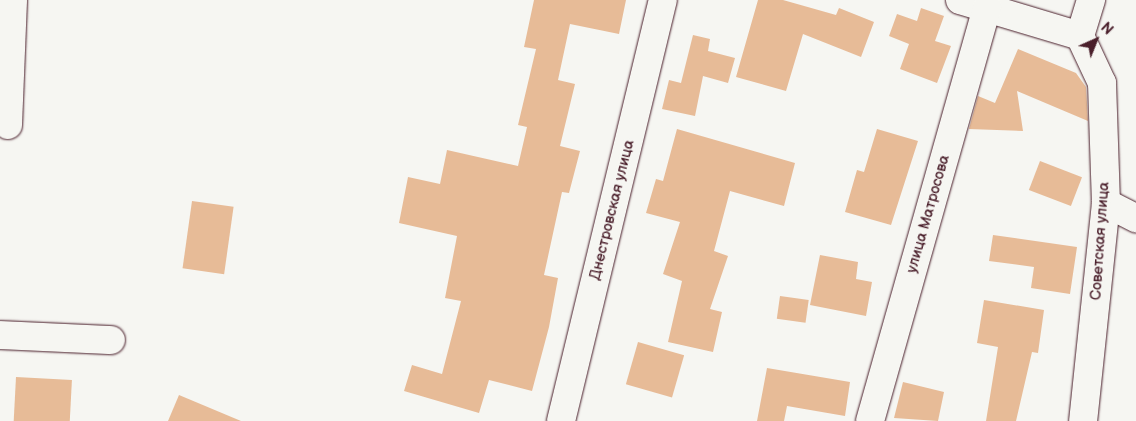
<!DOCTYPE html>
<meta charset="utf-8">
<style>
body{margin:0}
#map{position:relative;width:1136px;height:421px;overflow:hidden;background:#f6f6f2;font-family:"Balsamiq Sans",sans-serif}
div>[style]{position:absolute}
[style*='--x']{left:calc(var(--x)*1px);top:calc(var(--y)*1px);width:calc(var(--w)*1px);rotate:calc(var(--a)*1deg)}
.building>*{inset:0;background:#e7bb97;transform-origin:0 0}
.roads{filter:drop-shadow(0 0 1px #4a1f2b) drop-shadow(0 0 1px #4a1f2b)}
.minor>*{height:28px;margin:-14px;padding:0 14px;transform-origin:14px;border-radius:14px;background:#f6f6f2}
span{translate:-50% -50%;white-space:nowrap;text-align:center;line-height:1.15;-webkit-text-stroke:5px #f6f6f2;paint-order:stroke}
.street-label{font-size:15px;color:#4a1f2b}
.north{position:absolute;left:1071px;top:15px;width:50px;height:50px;-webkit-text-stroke:4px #f6f6f2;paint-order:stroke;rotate:44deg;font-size:14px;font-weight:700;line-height:20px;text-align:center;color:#4a1f2b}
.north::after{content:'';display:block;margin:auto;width:18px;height:22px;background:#4a1f2b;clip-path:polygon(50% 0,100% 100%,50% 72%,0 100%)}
</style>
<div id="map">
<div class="building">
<div style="clip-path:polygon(534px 0,626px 0,619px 34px,570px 24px,558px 80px,575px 84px,560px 146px,580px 151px,569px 193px,562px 192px,544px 275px,558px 278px,549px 327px,532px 391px,489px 380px,479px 413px,404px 391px,412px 365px,442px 374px,461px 301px,445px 298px,457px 236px,399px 223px,408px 177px,440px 184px,447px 150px,518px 166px,527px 127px,518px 125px,536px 49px,524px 47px)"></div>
<div style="clip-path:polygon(758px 0,783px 0,836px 15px,839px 8px,874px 22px,861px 57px,803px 34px,786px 91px,736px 77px)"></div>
<div style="clip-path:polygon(921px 8px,944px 16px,935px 41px,951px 46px,937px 83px,900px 69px,909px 44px,889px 36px,897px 14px,917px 21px)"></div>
<div style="clip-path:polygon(693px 35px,710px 39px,708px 51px,735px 58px,728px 83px,703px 76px,695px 116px,662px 109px,669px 80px,681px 83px)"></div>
<div style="clip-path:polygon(1018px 49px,1076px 73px,1086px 87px,1088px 121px,1017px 91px,1023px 131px,969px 129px,978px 96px,995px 103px)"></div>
<div style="clip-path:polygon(677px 129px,795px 163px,784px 206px,730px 191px,714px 251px,728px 256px,710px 309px,722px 312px,713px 352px,668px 342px,682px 281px,663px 274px,680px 222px,646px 213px,656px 179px,663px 181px)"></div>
<div style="clip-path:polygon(877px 129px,918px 141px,891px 225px,845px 212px,857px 170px,864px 172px)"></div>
<div style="left:1040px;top:161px;width:45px;height:31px;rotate:21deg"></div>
<div style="left:192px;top:201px;width:42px;height:68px;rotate:8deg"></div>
<div style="clip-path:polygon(993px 235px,1077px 247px,1070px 294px,1031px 288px,1034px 267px,989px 261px)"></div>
<div style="clip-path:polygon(820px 255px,858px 262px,856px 279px,872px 282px,866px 316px,810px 305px)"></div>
<div style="left:780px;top:296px;width:29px;height:23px;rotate:8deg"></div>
<div style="clip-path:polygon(984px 300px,1044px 310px,1038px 353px,1032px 352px,1016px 421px,986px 421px,998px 347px,977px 343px)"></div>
<div style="left:638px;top:342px;width:48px;height:44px;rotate:16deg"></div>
<div style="clip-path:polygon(767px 368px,850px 382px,845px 416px,787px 406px,784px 421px,757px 421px)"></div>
<div style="left:16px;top:377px;width:56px;height:44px;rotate:3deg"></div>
<div style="clip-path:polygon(903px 382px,944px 392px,938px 421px,894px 418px)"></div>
<div style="clip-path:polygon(179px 395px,241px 421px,168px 421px)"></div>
</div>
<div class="roads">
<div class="minor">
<div style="--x:960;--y:0;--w:125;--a:16.7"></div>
<div style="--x:1080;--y:36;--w:52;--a:64.9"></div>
<div style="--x:1102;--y:83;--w:120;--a:88.1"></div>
<div style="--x:1106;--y:203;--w:219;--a:96"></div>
<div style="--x:1080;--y:36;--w:38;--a:-73"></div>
<div style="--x:8;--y:125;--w:125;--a:-87.7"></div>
<div style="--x:1106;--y:203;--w:34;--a:27"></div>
<div style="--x:0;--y:335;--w:111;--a:2.6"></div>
<div style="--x:561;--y:421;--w:433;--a:-76.4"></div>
<div style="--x:870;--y:421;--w:430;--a:-74.2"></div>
</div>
</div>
<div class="street-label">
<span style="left:612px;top:210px;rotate:-76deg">Днестровская улица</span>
<span style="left:928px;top:214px;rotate:-74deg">улица Матросова</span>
<span style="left:1100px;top:241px;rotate:-86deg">Советская улица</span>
</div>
<div class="north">N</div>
</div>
